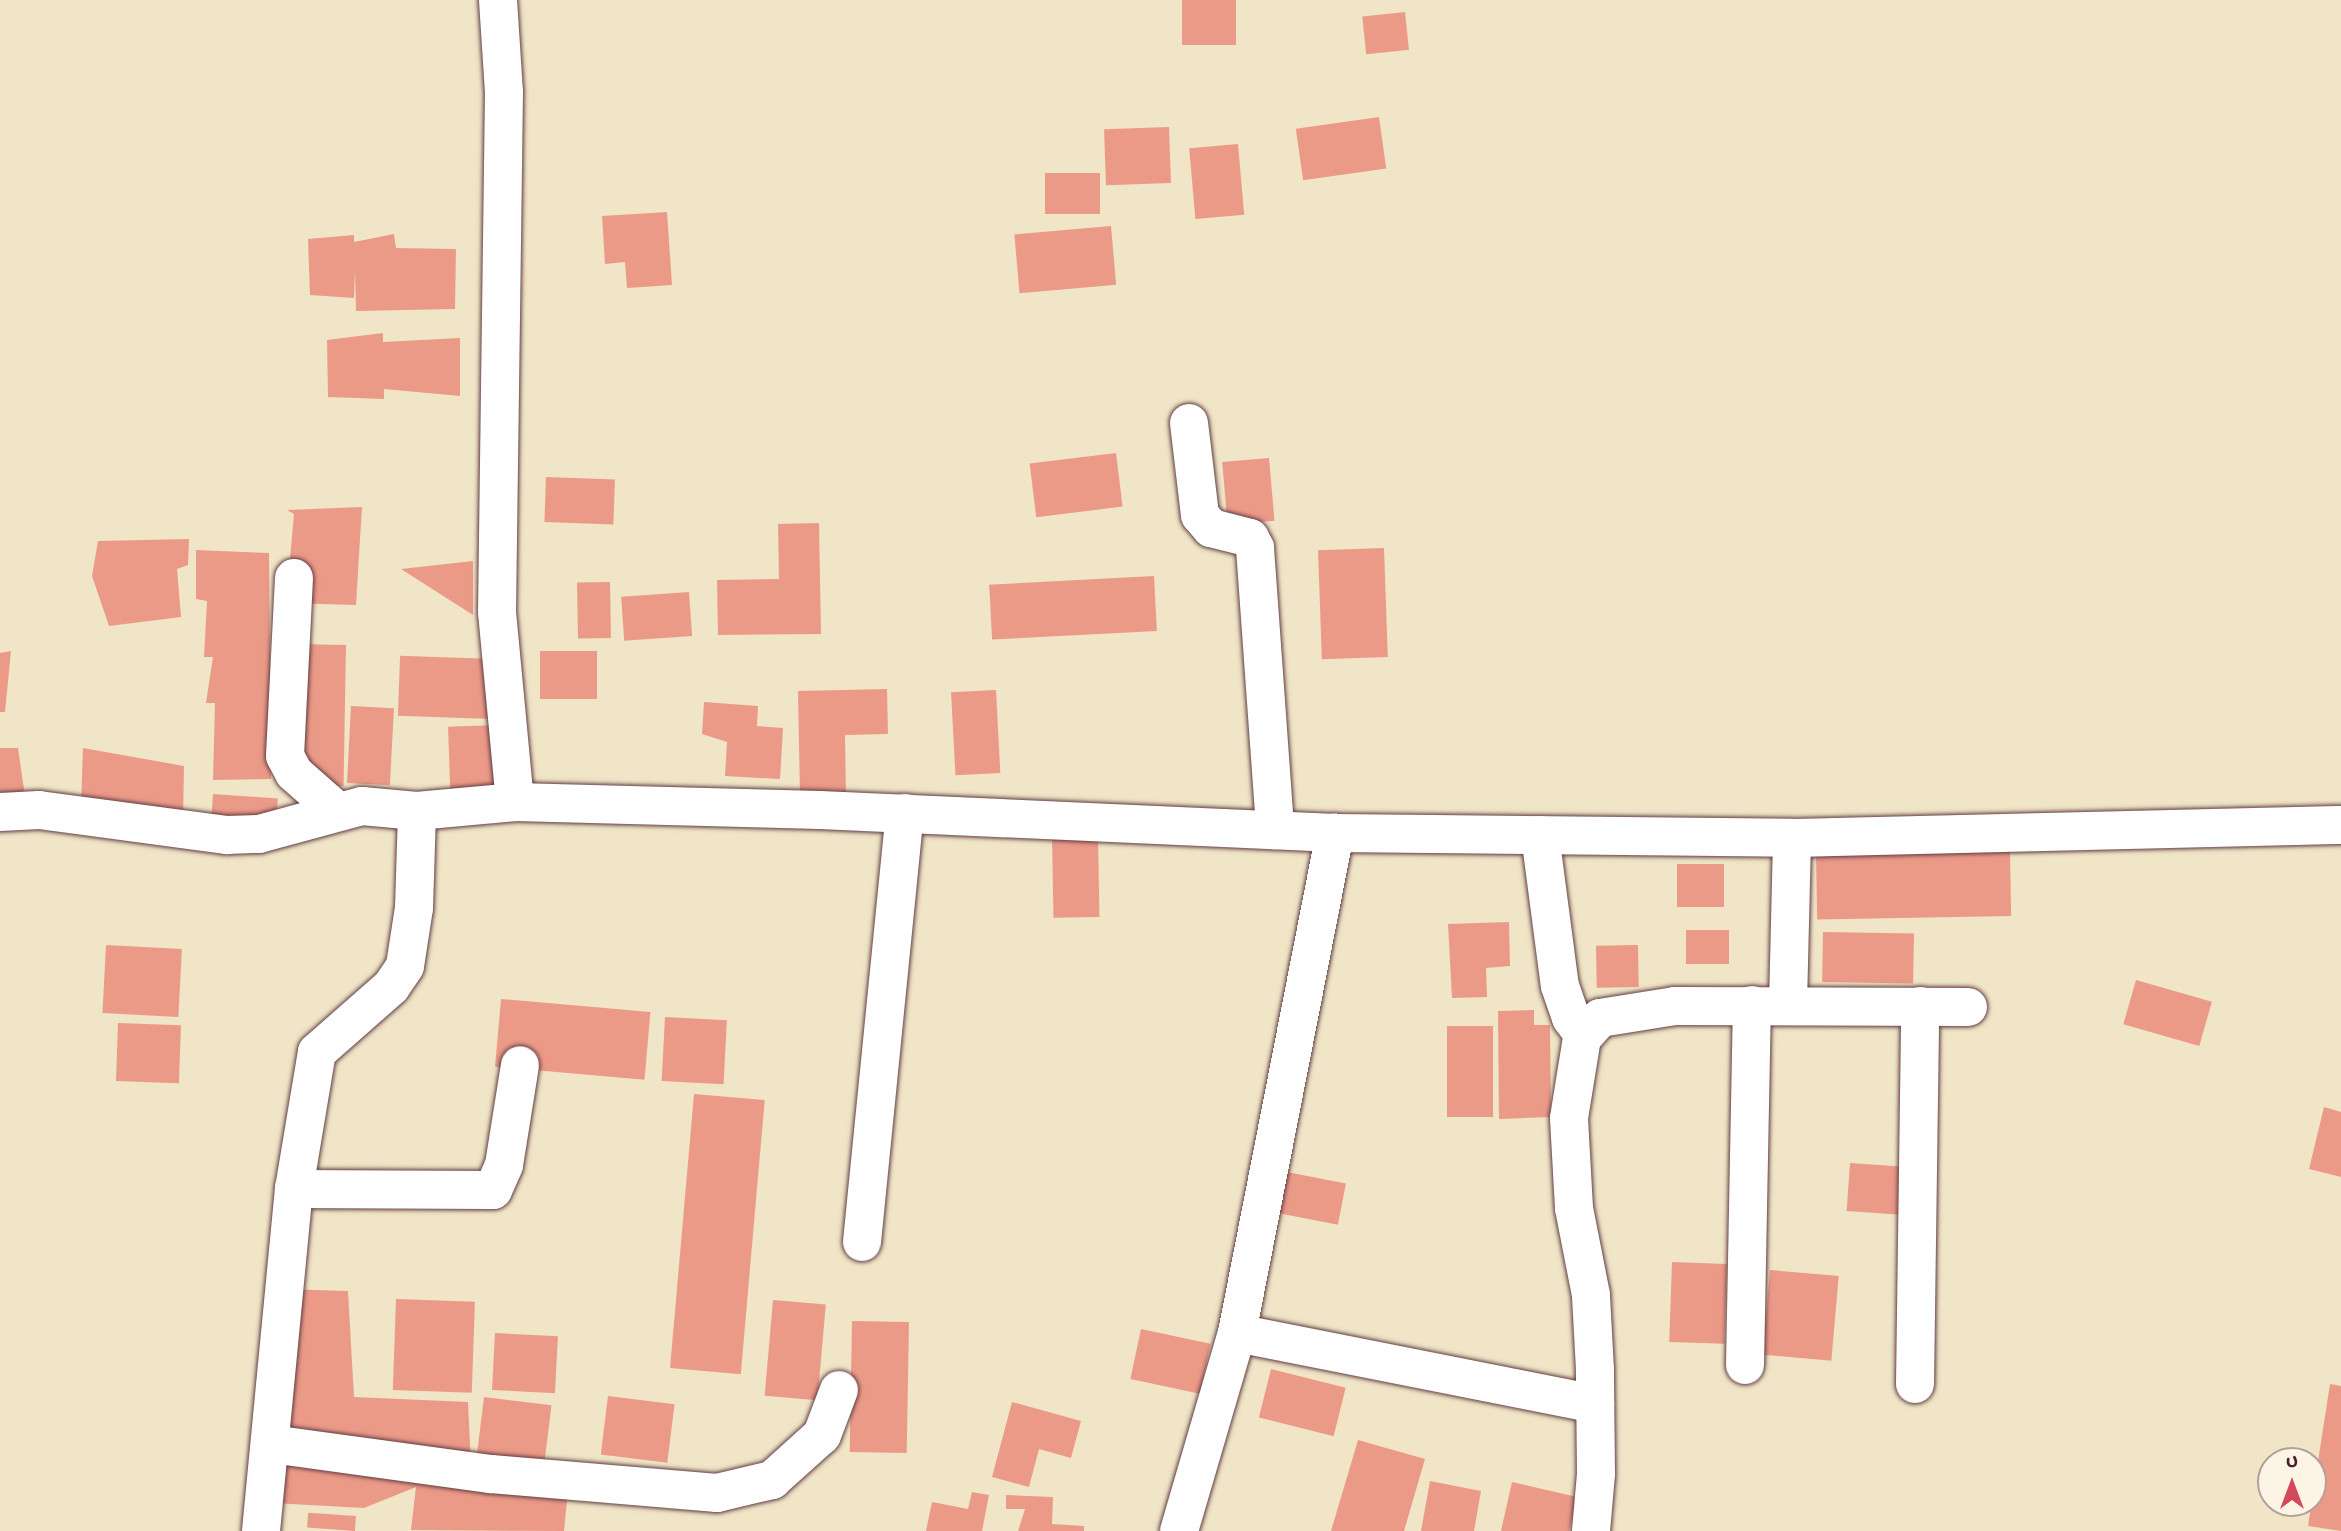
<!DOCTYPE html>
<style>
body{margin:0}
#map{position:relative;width:2341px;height:1531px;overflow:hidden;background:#f0e5c7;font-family:"Gochi Hand",sans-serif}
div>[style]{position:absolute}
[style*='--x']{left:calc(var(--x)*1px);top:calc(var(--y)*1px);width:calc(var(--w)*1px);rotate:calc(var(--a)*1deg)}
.building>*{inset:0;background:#ec9a88;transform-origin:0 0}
.roads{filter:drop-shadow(0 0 2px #633d42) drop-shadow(0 0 2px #633d42)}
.minor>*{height:38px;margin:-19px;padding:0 19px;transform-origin:19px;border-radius:19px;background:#fff}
span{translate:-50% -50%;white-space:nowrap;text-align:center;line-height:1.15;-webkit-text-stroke:5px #fcf5e5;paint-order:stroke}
.north{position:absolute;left:2257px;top:1447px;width:70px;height:70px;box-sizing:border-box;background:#fcf5e5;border:2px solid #b59f9b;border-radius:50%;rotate:0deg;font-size:19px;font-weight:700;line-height:28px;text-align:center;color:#4a1f2b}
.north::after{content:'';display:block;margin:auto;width:24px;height:32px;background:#d1495b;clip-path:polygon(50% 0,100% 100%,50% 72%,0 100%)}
</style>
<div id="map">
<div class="building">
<div style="left:1182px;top:0;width:54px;height:45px"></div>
<div style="left:1405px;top:12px;width:38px;height:43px;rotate:84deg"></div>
<div style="left:1379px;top:117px;width:52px;height:84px;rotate:82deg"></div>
<div style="left:1169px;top:127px;width:56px;height:65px;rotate:88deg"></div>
<div style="left:1238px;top:144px;width:71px;height:49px;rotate:85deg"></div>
<div style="left:1045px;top:173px;width:55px;height:41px"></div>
<div style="clip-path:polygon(667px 212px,672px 285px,627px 288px,625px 262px,605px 264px,602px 216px)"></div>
<div style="left:1111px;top:226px;width:59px;height:97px;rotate:85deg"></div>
<div style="clip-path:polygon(394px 234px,396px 248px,456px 249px,455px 309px,356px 311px,355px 270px,354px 298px,310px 295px,308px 239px,354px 235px,354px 242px)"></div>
<div style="clip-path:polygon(383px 333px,383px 342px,460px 338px,460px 396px,384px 389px,384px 399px,328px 397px,327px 340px)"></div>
<div style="left:1116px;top:453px;width:54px;height:87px;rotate:83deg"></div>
<div style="left:1269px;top:458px;width:63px;height:47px;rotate:85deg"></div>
<div style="left:546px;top:477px;width:69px;height:45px;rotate:2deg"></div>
<div style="clip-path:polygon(362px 507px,356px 605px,286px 603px,294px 514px,287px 510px)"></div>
<div style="clip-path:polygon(819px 523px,821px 634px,718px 635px,717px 580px,779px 579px,778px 524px)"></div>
<div style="clip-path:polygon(189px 539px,188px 565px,177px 569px,181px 617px,109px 626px,92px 576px,98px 541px)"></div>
<div style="left:1384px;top:548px;width:109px;height:66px;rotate:88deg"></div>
<div style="clip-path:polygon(196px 550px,269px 553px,271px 779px,213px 780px,215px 703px,206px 703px,213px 657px,204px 657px,207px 601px,196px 599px)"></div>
<div style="clip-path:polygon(473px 561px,473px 615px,401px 569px)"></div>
<div style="left:1154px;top:576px;width:55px;height:165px;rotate:87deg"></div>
<div style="left:610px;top:582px;width:56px;height:33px;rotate:89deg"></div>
<div style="left:689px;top:592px;width:44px;height:68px;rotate:86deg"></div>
<div style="left:346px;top:645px;width:141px;height:40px;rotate:91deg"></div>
<div style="clip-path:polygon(11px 651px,5px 712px,0 712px,0 653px)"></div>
<div style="left:597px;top:651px;width:48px;height:57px;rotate:90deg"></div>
<div style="left:494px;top:659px;width:60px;height:94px;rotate:92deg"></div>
<div style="clip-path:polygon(887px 689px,888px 734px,845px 735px,846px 795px,800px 796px,798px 691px)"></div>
<div style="left:996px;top:690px;width:83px;height:45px;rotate:87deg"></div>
<div style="clip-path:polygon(704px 702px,758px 706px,757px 726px,783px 728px,780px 779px,725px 776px,727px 742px,702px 734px)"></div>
<div style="left:351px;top:706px;width:43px;height:77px;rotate:3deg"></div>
<div style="left:498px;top:725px;width:71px;height:50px;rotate:88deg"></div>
<div style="clip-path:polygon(0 748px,18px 748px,26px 803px,0 805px)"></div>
<div style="clip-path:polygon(83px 748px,184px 766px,183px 819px,81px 807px)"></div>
<div style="left:213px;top:794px;width:65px;height:31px;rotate:4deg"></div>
<div style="left:1098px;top:834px;width:83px;height:46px;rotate:89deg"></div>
<div style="left:2010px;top:850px;width:66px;height:194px;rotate:89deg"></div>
<div style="left:1677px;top:864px;width:47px;height:43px"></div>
<div style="clip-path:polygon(1509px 922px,1510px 966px,1486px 968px,1487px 997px,1452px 998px,1448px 924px)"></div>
<div style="left:1686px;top:930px;width:43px;height:34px"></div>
<div style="left:1823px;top:932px;width:91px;height:50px;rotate:1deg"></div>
<div style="left:106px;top:945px;width:76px;height:68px;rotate:3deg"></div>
<div style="left:1638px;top:945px;width:42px;height:42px;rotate:89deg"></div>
<div style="left:2136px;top:980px;width:79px;height:46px;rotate:16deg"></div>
<div style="left:501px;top:999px;width:150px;height:68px;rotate:5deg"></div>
<div style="clip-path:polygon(1534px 1010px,1534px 1025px,1550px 1025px,1551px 1117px,1499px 1119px,1498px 1011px)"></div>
<div style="left:665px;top:1017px;width:62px;height:64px;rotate:3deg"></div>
<div style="left:118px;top:1023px;width:63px;height:58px;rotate:2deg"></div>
<div style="left:1493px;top:1026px;width:91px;height:46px;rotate:90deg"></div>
<div style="left:694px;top:1094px;width:71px;height:275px;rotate:5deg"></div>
<div style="clip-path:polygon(2324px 1107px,2341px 1112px,2341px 1177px,2309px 1169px)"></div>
<div style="left:1850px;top:1163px;width:58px;height:48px;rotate:4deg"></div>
<div style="left:1287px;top:1172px;width:60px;height:42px;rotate:11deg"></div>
<div style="left:1672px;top:1262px;width:55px;height:80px;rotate:2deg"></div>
<div style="left:1770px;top:1270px;width:69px;height:85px;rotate:5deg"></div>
<div style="clip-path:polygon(284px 1289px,348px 1291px,354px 1397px,468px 1402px,471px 1465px,568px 1490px,564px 1531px,411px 1530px,416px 1487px,364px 1508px,273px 1503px)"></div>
<div style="left:396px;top:1299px;width:79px;height:91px;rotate:2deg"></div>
<div style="left:773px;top:1300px;width:53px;height:96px;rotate:5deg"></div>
<div style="left:852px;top:1321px;width:57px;height:131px;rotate:1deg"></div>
<div style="left:1141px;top:1329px;width:71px;height:51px;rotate:12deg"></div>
<div style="left:495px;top:1333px;width:63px;height:57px;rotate:3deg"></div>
<div style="left:1271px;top:1369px;width:77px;height:50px;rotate:14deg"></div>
<div style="clip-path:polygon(2330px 1384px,2341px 1386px,2341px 1531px,2308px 1526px)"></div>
<div style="left:608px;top:1396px;width:67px;height:59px;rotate:7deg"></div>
<div style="left:484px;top:1397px;width:68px;height:68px;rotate:7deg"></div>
<div style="clip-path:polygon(1012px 1402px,1081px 1421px,1071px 1458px,1039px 1449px,1029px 1487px,992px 1477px)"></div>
<div style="clip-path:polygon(1358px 1440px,1425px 1459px,1404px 1531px,1331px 1531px)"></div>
<div style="clip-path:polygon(1430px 1481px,1481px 1491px,1474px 1531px,1421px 1531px)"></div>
<div style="clip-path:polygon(1512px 1482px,1577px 1497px,1569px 1531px,1501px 1531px)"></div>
<div style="clip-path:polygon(972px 1492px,989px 1495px,982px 1531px,926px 1531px,932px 1502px,968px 1509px)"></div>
<div style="clip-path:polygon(1006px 1495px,1053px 1497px,1052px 1524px,1084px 1526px,1084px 1531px,1018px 1531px,1025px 1509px,1006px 1509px)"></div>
<div style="left:356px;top:1516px;width:15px;height:48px;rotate:94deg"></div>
</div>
<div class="roads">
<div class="minor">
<div style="--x:498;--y:0;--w:92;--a:86.3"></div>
<div style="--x:504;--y:92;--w:520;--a:90.77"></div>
<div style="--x:497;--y:612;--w:191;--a:84.6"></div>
<div style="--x:515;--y:802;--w:305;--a:1.5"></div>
<div style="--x:820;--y:810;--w:516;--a:2.56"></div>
<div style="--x:1335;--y:833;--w:457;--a:0.6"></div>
<div style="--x:1792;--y:838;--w:549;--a:-1.36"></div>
<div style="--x:1189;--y:423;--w:93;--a:83.2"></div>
<div style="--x:1200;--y:515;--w:17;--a:50"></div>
<div style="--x:1211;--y:528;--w:40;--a:14.4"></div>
<div style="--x:1250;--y:538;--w:11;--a:63"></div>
<div style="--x:1255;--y:548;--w:283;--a:85.9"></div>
<div style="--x:294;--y:578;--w:178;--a:92.9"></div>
<div style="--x:285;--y:756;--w:19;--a:62"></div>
<div style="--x:294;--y:773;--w:56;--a:41.4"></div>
<div style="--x:0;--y:812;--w:39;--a:-3"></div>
<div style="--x:39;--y:810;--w:190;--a:7.6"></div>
<div style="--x:227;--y:835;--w:32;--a:-2"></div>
<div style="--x:259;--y:834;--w:107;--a:-15.2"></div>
<div style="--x:362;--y:806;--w:55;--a:5.2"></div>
<div style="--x:417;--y:811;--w:98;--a:-5.2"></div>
<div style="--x:1540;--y:835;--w:152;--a:82.5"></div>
<div style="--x:1560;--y:986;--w:34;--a:71"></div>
<div style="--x:1571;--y:1018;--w:21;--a:53"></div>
<div style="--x:1788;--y:1004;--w:166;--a:-88.6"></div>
<div style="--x:294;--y:1189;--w:199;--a:0.3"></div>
<div style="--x:493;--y:1190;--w:27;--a:-66"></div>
<div style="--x:504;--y:1165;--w:101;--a:-80.9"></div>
<div style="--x:862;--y:1242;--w:431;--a:-84.3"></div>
<div style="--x:1237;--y:1333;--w:365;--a:11.2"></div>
<div style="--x:1745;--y:1365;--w:360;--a:-88.9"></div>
<div style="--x:1915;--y:1384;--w:378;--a:-89.2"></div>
<div style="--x:271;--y:1444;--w:222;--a:7.8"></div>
<div style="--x:491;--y:1474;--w:227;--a:4.8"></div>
<div style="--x:717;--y:1493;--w:57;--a:-13.3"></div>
<div style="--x:772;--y:1480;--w:67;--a:-42"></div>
<div style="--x:822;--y:1435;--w:48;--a:-69.3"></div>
<div style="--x:261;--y:1531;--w:344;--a:-84.5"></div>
<div style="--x:294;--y:1189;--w:139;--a:-80.5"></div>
<div style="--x:317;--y:1052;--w:98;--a:-41.3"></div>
<div style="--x:391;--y:987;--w:25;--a:-56"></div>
<div style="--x:405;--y:966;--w:59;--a:-81.2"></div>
<div style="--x:414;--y:908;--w:97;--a:-88.2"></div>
<div style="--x:1179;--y:1531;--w:206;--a:-73.7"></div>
<div style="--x:1237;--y:1333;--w:510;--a:-78.91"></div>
<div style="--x:1591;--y:1531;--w:57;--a:-85"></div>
<div style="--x:1596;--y:1474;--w:104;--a:-90.6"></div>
<div style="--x:1595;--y:1370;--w:75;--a:-93.1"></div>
<div style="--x:1591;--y:1295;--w:89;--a:-101.1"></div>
<div style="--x:1574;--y:1208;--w:90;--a:-93.2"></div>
<div style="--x:1569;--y:1118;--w:81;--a:-80.8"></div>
<div style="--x:1582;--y:1038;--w:27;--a:-48"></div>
<div style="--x:1600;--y:1018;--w:76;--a:-9.1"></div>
<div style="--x:1675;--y:1006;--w:293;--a:0.2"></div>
</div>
</div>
<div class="north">U</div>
</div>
